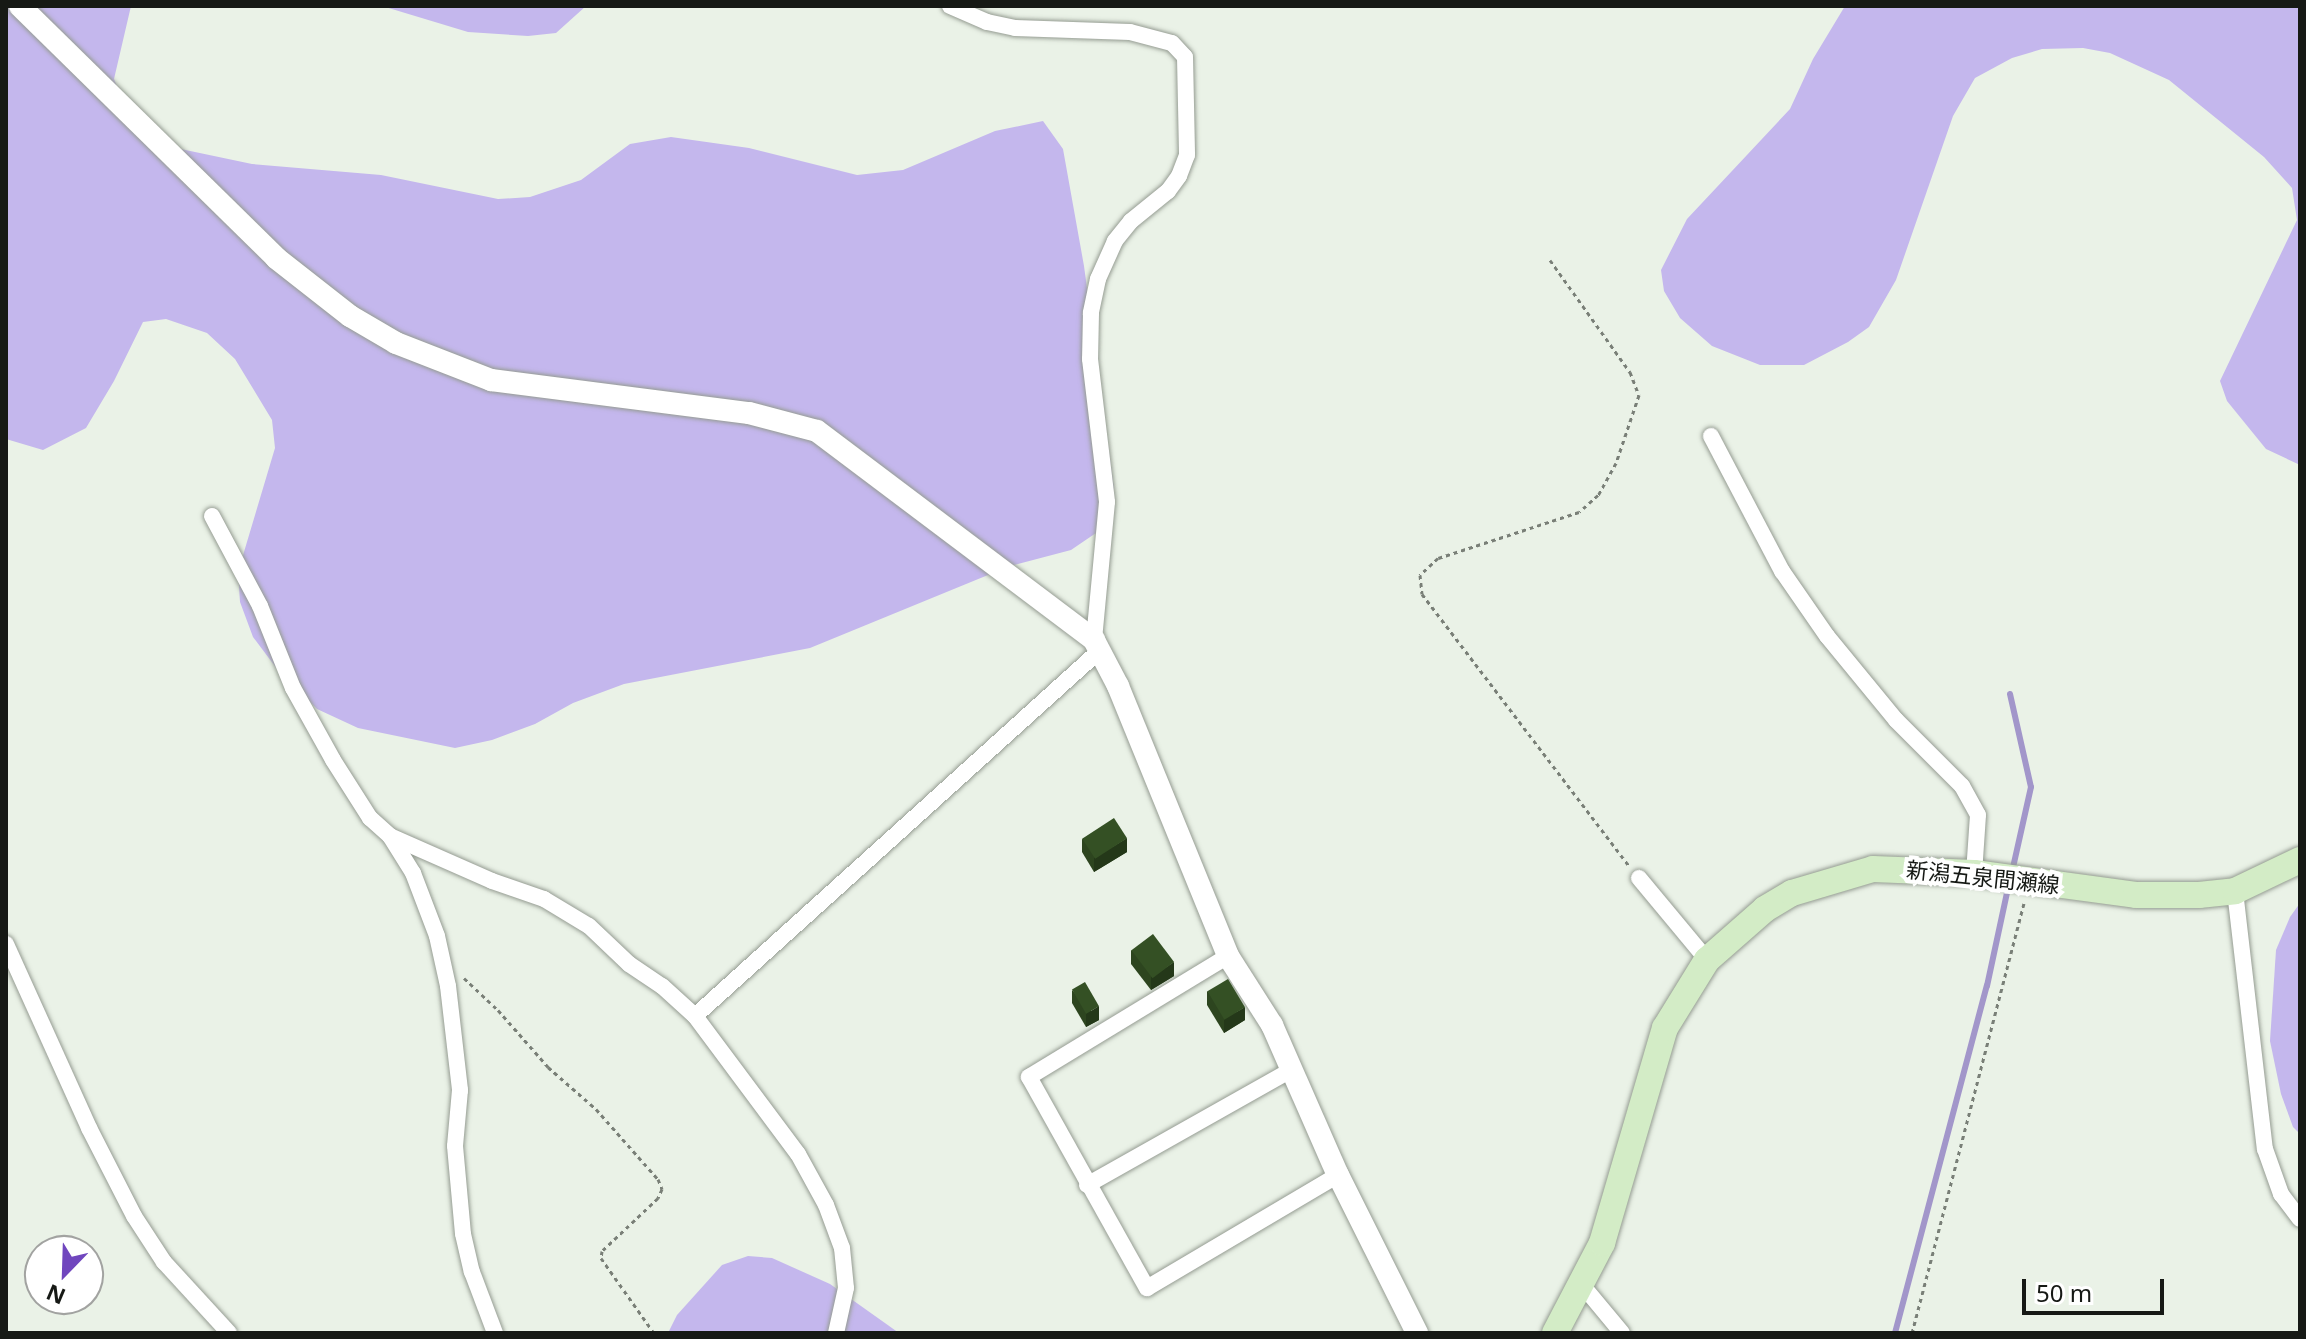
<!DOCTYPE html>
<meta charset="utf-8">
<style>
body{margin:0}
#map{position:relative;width:2306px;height:1339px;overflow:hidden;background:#eaf2e7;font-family:"Noto Sans","Noto Sans JP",sans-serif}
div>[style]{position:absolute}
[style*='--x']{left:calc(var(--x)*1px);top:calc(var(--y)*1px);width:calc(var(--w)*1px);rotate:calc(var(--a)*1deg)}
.forest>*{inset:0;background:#c4b7ed}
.stream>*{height:6px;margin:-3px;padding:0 3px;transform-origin:3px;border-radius:3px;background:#a296ca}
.path>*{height:3px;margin-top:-1.5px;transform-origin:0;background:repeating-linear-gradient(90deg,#797f77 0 4px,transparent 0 8px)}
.roads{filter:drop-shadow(0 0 2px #959c92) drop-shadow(0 0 2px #959c92)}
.minor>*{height:16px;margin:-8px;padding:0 8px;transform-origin:8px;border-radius:8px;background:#fff}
.tertiary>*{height:22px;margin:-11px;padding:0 11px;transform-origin:11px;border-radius:11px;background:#fff}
.primary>*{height:26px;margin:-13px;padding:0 13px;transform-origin:13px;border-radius:13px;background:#d3ecc6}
.wall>*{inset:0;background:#2d451f}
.shaded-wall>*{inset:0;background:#243819}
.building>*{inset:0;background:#345024;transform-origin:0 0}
span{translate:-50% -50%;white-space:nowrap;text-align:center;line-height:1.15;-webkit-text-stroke:8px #fff;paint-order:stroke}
.street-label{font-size:22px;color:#161915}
.frame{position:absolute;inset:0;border:8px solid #161915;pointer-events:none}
.north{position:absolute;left:24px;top:1235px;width:80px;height:80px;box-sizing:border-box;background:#fff;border:2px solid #a2a3a1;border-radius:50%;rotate:203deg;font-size:22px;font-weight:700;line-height:32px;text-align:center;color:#161915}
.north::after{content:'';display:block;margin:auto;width:28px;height:36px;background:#7046be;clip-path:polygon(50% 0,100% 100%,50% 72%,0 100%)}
.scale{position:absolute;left:2022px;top:1279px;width:142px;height:36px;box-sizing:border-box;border:4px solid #161915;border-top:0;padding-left:10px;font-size:24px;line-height:28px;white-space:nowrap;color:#161915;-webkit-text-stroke:6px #fff;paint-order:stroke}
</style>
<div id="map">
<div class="forest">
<div style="clip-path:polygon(6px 6px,131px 6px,114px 79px,127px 111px,176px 148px,252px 164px,381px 175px,498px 199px,530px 197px,581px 180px,630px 144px,671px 137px,749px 148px,857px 175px,903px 170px,995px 131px,1043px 121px,1063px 149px,1084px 266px,1114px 488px,1096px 533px,1071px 550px,1010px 566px,810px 648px,624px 684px,573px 703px,535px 724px,492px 740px,455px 748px,358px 728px,317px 709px,277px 669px,253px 637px,240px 602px,238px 572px,275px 448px,272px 420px,235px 359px,207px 333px,166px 319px,143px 322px,114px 381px,86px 428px,43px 450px,6px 439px)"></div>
<div style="clip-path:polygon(382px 6px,586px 6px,556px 33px,528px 36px,468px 32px)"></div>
<div style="clip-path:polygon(1845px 6px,2300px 6px,2300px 465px,2266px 449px,2227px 401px,2220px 381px,2297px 220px,2292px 188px,2264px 157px,2169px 80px,2110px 53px,2083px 48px,2042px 49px,2012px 58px,1975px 78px,1953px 116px,1896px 280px,1869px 327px,1848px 342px,1804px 365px,1760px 365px,1712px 346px,1680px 318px,1664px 291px,1661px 270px,1687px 219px,1790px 109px,1813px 59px)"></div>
<div style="clip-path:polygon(2300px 903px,2300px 1134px,2293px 1127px,2281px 1094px,2270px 1041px,2276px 950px,2290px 917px)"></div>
<div style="clip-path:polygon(748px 1256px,772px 1258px,830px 1284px,899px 1333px,668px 1333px,677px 1315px,722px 1265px)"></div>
</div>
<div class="stream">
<div style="--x:2010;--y:694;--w:95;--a:77.3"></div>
<div style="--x:2031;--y:787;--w:87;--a:102.6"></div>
<div style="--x:1895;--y:1333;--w:359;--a:-75.2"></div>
<div style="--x:1987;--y:986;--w:105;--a:-77.9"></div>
</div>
<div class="path">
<div style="--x:1550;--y:260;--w:138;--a:54.5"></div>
<div style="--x:1630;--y:372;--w:25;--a:69"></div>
<div style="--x:1639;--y:395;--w:72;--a:108.7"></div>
<div style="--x:1616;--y:463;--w:37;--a:119"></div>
<div style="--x:1598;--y:495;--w:25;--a:138"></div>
<div style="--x:1579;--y:512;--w:148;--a:161.9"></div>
<div style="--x:1438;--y:558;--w:25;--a:137"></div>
<div style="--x:1420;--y:575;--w:19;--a:84"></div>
<div style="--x:1422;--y:594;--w:342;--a:52.7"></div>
<div style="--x:464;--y:978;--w:47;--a:43.3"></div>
<div style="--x:498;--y:1010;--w:76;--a:48.7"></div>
<div style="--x:548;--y:1067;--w:64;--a:41.2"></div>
<div style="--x:596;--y:1109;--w:94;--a:48.5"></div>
<div style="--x:658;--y:1179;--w:11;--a:68"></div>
<div style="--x:662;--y:1189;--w:10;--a:114"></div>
<div style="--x:658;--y:1198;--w:77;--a:136.6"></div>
<div style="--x:602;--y:1251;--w:7;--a:98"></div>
<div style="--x:601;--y:1258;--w:92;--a:54.8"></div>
<div style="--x:1912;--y:1333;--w:444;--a:-75.4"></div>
</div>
<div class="roads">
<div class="minor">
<div style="--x:950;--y:6;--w:40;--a:23.4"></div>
<div style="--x:987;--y:22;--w:29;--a:12"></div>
<div style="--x:1015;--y:28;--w:115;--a:2"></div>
<div style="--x:1130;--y:32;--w:43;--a:14.7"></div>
<div style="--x:1172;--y:43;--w:19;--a:47"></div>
<div style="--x:1185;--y:57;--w:98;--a:88.8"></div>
<div style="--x:1187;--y:155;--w:22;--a:111"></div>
<div style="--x:1179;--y:176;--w:19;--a:126"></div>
<div style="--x:1168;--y:191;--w:48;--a:141"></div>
<div style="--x:1131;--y:221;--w:26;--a:129"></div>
<div style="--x:1115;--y:241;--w:42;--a:114.1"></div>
<div style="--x:1098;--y:279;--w:35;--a:102"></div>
<div style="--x:1091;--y:313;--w:46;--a:91.2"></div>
<div style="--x:1090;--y:359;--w:144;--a:83.2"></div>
<div style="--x:1107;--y:502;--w:139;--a:95.4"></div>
<div style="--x:1711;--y:436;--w:153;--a:62.3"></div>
<div style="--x:1782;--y:571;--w:79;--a:55.3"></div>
<div style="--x:1827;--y:636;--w:109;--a:50.6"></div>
<div style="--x:1896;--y:720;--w:93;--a:45"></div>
<div style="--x:1962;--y:786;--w:33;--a:61"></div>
<div style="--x:1978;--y:815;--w:58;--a:93.9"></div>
<div style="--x:212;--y:516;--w:102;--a:61.9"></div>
<div style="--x:260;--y:606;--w:88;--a:68.1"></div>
<div style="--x:293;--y:688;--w:82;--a:60.9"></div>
<div style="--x:333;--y:760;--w:69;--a:57.5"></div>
<div style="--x:370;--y:818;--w:27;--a:42"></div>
<div style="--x:390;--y:836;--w:44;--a:58.1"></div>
<div style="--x:413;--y:873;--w:67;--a:69.1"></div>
<div style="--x:437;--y:936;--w:51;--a:77.6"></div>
<div style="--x:448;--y:986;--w:105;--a:83.4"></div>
<div style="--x:460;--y:1090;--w:56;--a:95.1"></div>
<div style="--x:455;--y:1146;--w:88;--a:84.8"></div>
<div style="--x:463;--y:1234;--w:39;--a:77"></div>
<div style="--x:472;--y:1272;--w:65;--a:69.3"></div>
<div style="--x:390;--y:836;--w:111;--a:23.8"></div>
<div style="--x:492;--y:881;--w:55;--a:19.1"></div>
<div style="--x:544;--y:899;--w:52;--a:31"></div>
<div style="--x:589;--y:926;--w:55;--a:43.5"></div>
<div style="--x:629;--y:964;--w:40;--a:34"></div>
<div style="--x:662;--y:986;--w:45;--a:42.3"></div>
<div style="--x:695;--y:1016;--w:543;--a:-42.09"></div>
<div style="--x:1639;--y:878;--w:107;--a:50.3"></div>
<div style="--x:2235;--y:891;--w:260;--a:83.4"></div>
<div style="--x:2265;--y:1149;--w:48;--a:70.4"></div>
<div style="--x:2281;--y:1194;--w:31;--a:53"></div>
<div style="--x:6;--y:944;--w:202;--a:65.7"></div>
<div style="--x:89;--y:1128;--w:99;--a:62.9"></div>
<div style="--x:134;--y:1216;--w:55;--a:56.9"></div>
<div style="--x:164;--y:1262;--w:96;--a:47.5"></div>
<div style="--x:1228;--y:956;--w:233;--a:148.7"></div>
<div style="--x:1029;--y:1077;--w:242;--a:60.8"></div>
<div style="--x:1147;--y:1288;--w:222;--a:-30.6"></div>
<div style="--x:695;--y:1016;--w:172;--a:53.3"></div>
<div style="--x:798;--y:1154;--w:58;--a:61.2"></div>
<div style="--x:826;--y:1205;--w:46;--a:69.6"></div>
<div style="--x:842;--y:1248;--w:40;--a:84.3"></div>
<div style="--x:846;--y:1288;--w:46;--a:102.5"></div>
<div style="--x:1087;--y:1185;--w:232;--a:-29.4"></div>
<div style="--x:1583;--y:1286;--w:61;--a:50.3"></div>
</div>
<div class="tertiary">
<div style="--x:20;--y:6;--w:359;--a:44.5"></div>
<div style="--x:276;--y:258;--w:94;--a:38.1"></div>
<div style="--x:350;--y:316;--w:53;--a:30.4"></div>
<div style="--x:396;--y:343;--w:102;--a:21.3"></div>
<div style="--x:491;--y:380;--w:260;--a:7.3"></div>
<div style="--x:749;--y:413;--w:70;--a:14.8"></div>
<div style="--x:817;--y:431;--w:347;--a:37"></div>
<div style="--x:1094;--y:640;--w:52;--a:62.4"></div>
<div style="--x:1118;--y:686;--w:292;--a:67.8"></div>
<div style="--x:1228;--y:956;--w:82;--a:57.5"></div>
<div style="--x:1272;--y:1025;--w:164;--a:66.3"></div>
<div style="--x:1338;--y:1175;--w:177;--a:63.4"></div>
</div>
<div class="primary">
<div style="--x:1555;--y:1333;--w:102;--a:-62.4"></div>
<div style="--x:1602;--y:1243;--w:224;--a:-73.7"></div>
<div style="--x:1665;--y:1028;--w:80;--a:-58.3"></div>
<div style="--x:1707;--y:960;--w:77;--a:-41.3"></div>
<div style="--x:1765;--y:909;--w:31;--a:-31"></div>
<div style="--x:1792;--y:893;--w:84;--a:-16.5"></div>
<div style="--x:1873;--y:869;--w:101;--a:2.3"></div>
<div style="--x:1974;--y:873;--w:163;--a:7.7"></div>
<div style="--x:2136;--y:895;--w:63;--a:0"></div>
<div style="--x:2199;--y:895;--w:36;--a:-6"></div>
<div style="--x:2235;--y:891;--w:72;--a:-25.5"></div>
</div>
</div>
<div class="wall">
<div style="clip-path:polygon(1082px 839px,1127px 852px,1094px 872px,1082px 852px)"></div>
<div style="clip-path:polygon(1131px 950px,1174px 976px,1151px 990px,1131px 964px)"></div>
<div style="clip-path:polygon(1072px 990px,1099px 1020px,1086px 1027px,1072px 1003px)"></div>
<div style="clip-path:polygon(1207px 991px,1245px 1020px,1224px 1033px,1207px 1005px)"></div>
</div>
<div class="shaded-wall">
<div style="clip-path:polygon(1127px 838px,1127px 852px,1094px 872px,1094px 858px)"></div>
<div style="clip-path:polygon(1174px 962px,1174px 976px,1151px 990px,1151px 977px)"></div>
<div style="clip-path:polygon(1099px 1006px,1099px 1020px,1086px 1027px,1086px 1014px)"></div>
<div style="clip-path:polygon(1245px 1007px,1245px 1020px,1224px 1033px,1224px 1019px)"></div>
</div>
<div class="building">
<div style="left:1114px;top:818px;width:24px;height:38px;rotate:57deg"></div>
<div style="left:1153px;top:934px;width:35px;height:27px;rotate:53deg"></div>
<div style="left:1228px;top:979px;width:33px;height:24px;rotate:59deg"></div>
<div style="left:1085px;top:982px;width:28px;height:15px;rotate:60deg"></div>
</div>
<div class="street-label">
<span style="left:1983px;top:877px;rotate:6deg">新潟五泉間瀬線</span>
</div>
<div class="frame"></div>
<div class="north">N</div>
<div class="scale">50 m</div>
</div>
